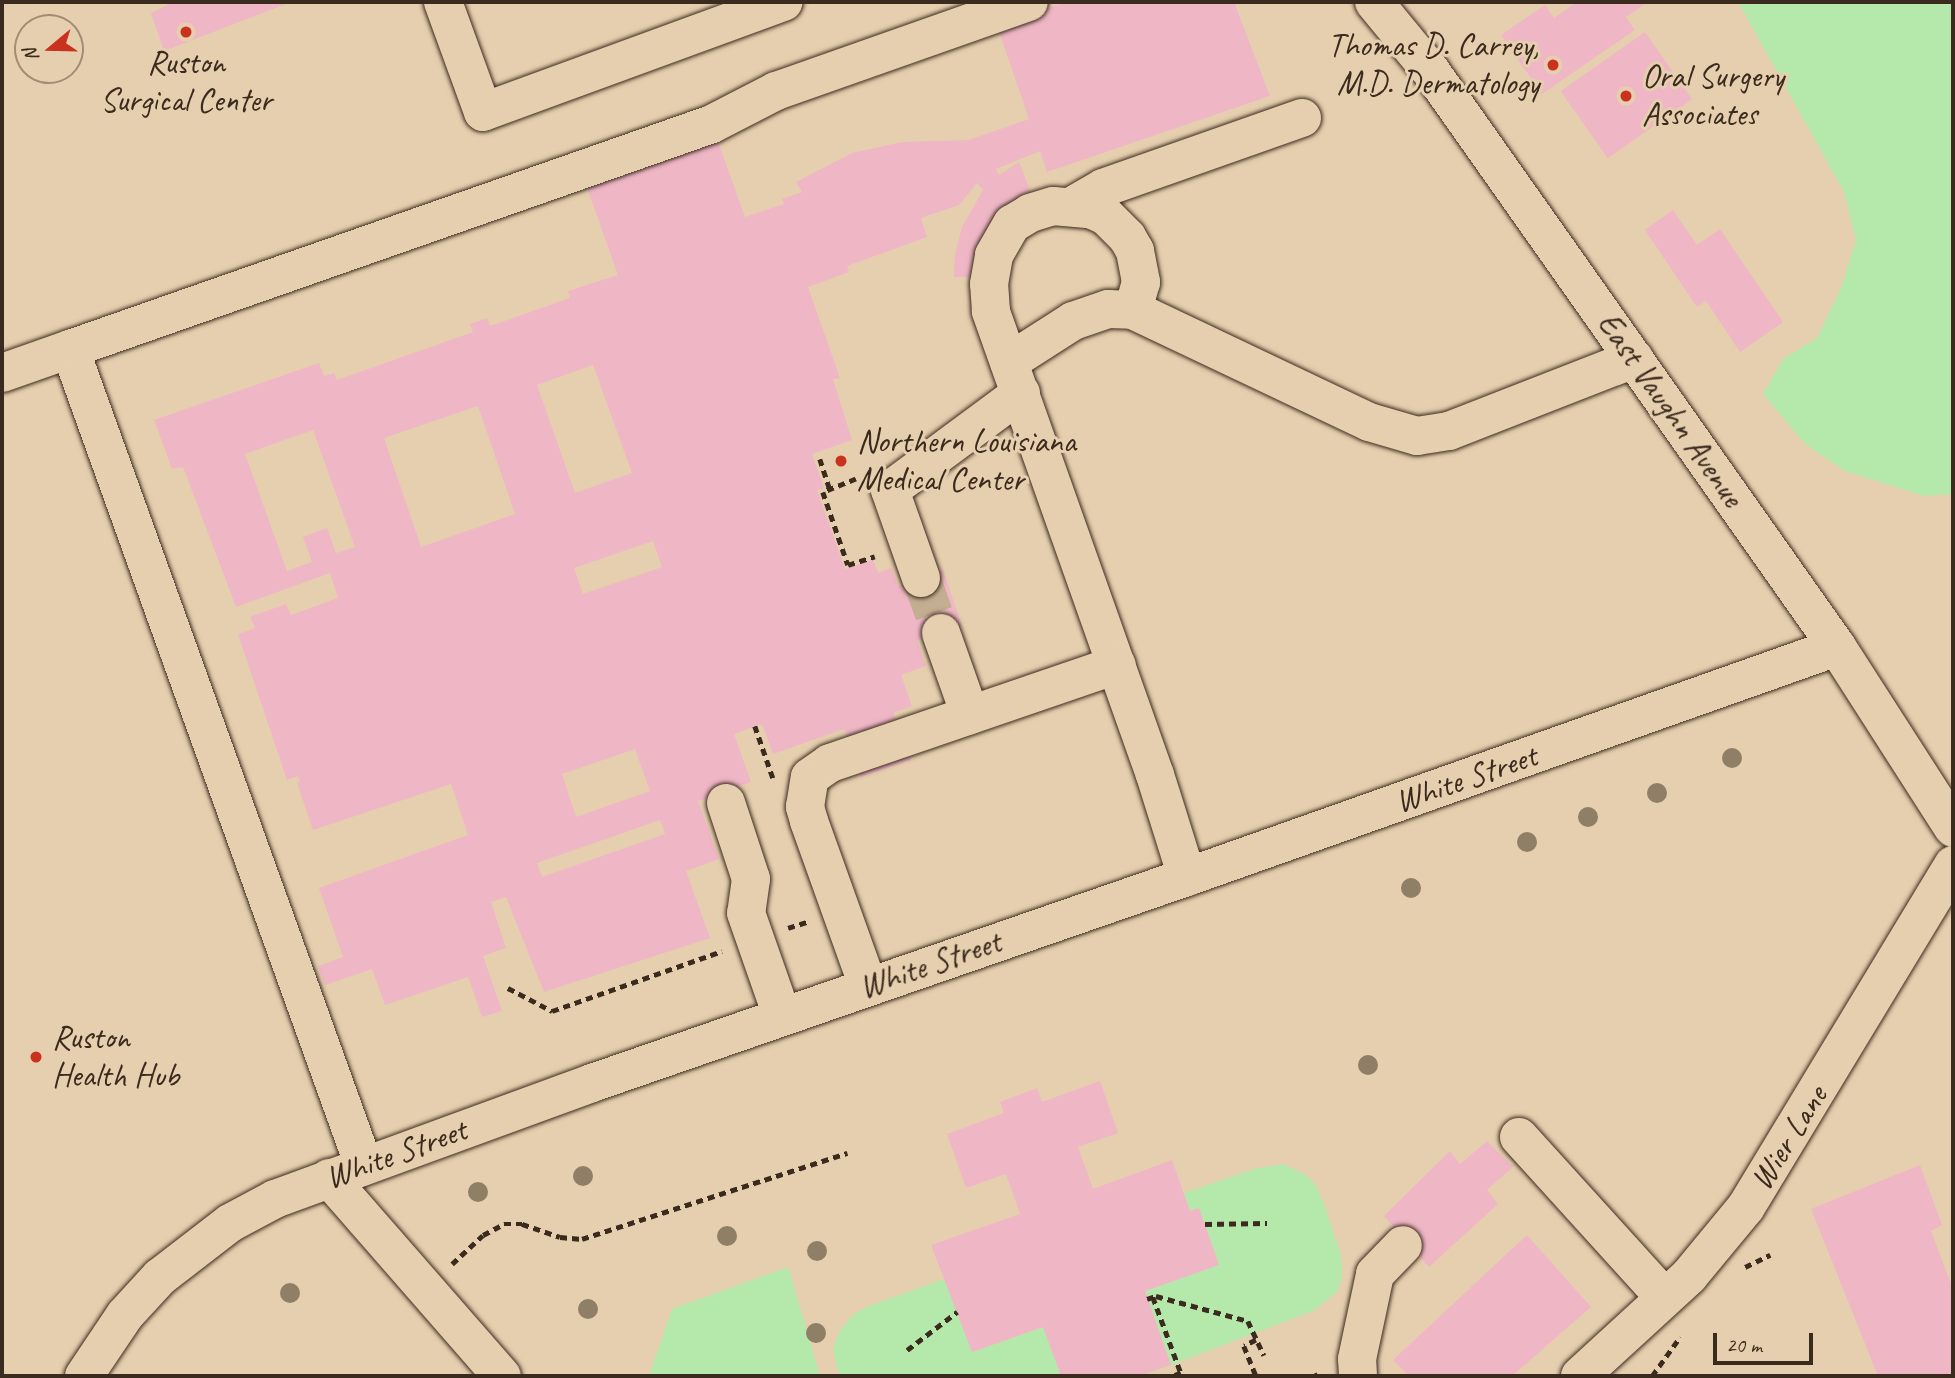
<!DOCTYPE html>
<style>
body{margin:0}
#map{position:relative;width:1955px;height:1378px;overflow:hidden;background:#e6cfae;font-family:Caveat,sans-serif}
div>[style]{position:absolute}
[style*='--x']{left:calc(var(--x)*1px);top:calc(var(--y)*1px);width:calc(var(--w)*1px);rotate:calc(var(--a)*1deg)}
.green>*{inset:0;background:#b4e9ab}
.building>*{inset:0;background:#efb6c6;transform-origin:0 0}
.minor-tunnel>*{height:38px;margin-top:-19px;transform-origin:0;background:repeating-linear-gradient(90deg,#c4ae91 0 38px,transparent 0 57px)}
.path>*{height:4.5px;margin-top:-2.25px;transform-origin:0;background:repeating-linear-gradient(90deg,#3b2a1e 0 7px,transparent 0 12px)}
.roads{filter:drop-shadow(0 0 2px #3b2a1e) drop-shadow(0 0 2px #3b2a1e)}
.minor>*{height:38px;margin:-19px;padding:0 19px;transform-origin:19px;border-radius:19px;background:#e6cfae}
.trees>*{width:20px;height:20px;margin:-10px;border-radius:50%;background:#8f7f66}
.dots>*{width:19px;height:19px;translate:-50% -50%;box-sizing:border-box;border:4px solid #e6cfae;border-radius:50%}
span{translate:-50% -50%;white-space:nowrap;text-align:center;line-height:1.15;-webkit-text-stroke:6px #e6cfae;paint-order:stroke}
.poi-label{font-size:33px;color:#3b2a1e}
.right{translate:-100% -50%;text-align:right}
.left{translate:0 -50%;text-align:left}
.street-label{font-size:33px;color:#3b2a1e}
.frame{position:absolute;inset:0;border:4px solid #3b2a1e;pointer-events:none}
.north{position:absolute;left:14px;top:14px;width:70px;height:70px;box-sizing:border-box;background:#e6cfae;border:2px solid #a28d74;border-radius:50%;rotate:251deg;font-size:19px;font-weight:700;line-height:28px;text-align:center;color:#3b2a1e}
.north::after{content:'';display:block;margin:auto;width:24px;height:32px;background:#c8321e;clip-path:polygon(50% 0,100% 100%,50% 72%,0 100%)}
.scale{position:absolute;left:1713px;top:1333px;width:100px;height:32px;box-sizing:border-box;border:4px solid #3b2a1e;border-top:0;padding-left:9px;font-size:21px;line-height:24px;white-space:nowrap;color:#3b2a1e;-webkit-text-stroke:5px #e6cfae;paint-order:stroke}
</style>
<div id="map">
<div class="green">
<div style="clip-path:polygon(1738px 2px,1953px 2px,1953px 494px,1924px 496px,1845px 471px,1805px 444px,1763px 394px,1783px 359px,1817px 338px,1841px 288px,1856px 240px,1844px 192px)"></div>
<div style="clip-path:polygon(1283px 1164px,1306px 1175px,1315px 1184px,1324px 1204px,1341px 1256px,1342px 1278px,1337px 1292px,1313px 1311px,1171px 1365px,1145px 1291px,1219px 1265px,1199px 1208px,1190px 1211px,1184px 1193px,1254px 1169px)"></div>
<div style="clip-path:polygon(788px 1267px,820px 1376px,649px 1376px,672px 1309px)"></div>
<div style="clip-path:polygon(944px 1279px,972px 1352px,1043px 1327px,1061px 1376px,839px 1376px,833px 1349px,839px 1332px,853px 1315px,866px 1307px)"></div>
</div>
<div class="building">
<div style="clip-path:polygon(173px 2px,291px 2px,164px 51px,151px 13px)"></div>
<div style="clip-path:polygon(evenodd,1066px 2px,1234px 2px,1270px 96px,1047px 172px,1040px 151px,996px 169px,999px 175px,1019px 162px,1033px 198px,981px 277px,954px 277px,955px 254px,962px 227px,983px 190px,977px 183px,959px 205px,921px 218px,927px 237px,847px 266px,849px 272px,808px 287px,840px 378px,833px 379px,852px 440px,812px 454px,824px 488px,817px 490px,845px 569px,873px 560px,878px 573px,891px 568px,898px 586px,943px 570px,962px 626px,917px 640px,926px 666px,901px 675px,912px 706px,893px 713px,911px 760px,861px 777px,844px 729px,773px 754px,762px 724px,734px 734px,751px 782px,698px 801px,719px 859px,686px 871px,710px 938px,544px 992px,506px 897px,491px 902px,506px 948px,483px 956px,502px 1011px,482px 1017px,468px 977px,385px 1005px,372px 969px,325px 985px,318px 966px,343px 957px,319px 888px,468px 835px,451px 784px,313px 830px,297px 783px,300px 782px,298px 776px,287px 780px,238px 634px,255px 628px,250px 617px,286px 604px,291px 615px,338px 598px,330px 573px,236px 607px,183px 467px,172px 469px,154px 420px,319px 363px,324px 376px,334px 373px,337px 380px,473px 332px,470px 324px,487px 318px,490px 326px,570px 298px,568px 291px,618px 275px,586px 185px,717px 139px,745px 217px,784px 204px,782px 199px,802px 192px,796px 182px,852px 153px,902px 142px,969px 140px,1029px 119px,997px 26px,1066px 2px,593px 365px,632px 473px,575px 493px,537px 385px,593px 365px,1066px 2px,478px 406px,515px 514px,421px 547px,384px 438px,478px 406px,1066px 2px,313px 430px,355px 547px,336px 553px,327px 528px,303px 537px,312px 562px,287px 571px,245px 454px,313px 430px,1066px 2px,653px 541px,662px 567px,583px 594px,574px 568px,653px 541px,1066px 2px,635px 749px,650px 791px,576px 817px,562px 774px,635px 749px,1066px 2px,660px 820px,665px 834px,542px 877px,537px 863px,660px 820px)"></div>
<div style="clip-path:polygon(1577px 2px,1648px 2px,1626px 17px,1635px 30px,1542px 94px,1501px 35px,1545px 5px,1554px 18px)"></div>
<div style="left:1645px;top:32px;width:82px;height:103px;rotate:55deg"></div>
<div style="clip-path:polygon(1673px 210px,1697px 245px,1720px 229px,1783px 322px,1740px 352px,1706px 301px,1697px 307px,1645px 230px)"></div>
<div style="clip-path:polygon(1100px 1081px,1118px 1133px,1078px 1147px,1093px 1189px,1172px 1160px,1190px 1211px,1199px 1208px,1219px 1265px,1145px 1291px,1171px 1365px,1139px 1376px,1061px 1376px,1043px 1327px,972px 1352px,931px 1245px,1020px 1214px,1006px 1174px,966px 1188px,947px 1134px,1004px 1113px,1000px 1102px,1037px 1088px,1042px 1102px)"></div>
<div style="clip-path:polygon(1487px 1141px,1513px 1167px,1487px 1190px,1498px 1204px,1429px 1267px,1384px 1216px,1450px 1151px,1460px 1164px)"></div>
<div style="clip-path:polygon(1920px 1165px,1942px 1225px,1931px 1231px,1953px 1289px,1953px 1376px,1878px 1376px,1811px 1209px)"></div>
<div style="clip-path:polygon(1527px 1235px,1591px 1307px,1512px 1376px,1409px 1376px,1393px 1360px)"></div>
</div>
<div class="minor-tunnel">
<div style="--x:921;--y:578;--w:59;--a:70"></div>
</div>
<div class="path">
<div style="--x:820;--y:459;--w:32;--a:72"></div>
<div style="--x:856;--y:479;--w:35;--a:158"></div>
<div style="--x:823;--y:492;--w:77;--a:71.1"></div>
<div style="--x:848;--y:565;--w:28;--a:-18"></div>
<div style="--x:755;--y:726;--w:55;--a:70.9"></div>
<div style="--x:788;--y:928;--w:20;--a:-18"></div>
<div style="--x:508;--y:988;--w:50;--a:27.6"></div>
<div style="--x:552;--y:1011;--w:180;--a:-19.4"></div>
<div style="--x:1205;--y:1224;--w:62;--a:-0.9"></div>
<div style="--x:452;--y:1264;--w:42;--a:-43.1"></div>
<div style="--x:483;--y:1235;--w:24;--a:-28"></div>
<div style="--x:504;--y:1224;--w:18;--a:0"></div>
<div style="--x:522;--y:1224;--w:40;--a:18.9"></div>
<div style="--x:560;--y:1237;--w:22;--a:5"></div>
<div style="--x:582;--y:1239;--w:279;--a:-18"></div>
<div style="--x:1745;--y:1267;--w:28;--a:-26"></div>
<div style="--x:1153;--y:1297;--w:81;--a:69.8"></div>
<div style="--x:1181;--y:1373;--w:8;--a:157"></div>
<div style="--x:1147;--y:1299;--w:9;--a:-18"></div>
<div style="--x:1156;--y:1296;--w:95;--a:15.2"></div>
<div style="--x:1248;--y:1321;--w:38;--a:65"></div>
<div style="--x:1256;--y:1340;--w:13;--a:153"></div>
<div style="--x:1244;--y:1346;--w:32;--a:68"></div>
<div style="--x:907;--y:1350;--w:63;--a:-37.2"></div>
<div style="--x:1314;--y:1376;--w:4;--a:-27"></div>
<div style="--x:1652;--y:1376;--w:48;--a:-54.3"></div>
</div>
<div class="roads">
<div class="minor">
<div style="--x:443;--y:2;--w:117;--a:70"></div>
<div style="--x:483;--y:112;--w:320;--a:-20.1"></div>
<div style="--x:1374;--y:2;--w:88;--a:50.5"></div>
<div style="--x:1430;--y:70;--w:706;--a:54.8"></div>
<div style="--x:1837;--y:647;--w:215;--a:57.3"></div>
<div style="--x:1072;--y:206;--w:36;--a:-30"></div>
<div style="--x:1103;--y:188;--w:211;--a:-19.4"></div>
<div style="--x:1009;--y:362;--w:76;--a:-32.6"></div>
<div style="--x:1073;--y:321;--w:37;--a:-19"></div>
<div style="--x:1108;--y:309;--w:25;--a:2"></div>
<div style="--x:2;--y:373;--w:72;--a:-19.4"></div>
<div style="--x:921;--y:578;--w:93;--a:-109.4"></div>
<div style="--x:890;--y:490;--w:163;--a:-36.5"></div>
<div style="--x:941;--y:633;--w:87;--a:70.5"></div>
<div style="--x:726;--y:803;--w:80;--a:71.8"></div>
<div style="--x:751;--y:879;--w:34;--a:98"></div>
<div style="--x:746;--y:913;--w:109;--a:70.7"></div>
<div style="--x:1187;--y:877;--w:107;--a:-107.4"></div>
<div style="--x:1155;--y:775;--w:492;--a:-109.5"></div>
<div style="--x:991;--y:311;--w:27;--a:-94"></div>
<div style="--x:989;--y:284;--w:29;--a:-80"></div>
<div style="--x:994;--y:255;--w:36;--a:-60"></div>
<div style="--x:1012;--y:224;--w:21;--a:-31"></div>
<div style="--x:1030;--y:213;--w:24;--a:-17"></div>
<div style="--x:1053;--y:206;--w:37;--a:5"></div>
<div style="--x:1090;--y:209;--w:17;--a:24"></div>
<div style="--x:1106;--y:216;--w:30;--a:45"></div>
<div style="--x:1127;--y:237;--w:16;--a:60"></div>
<div style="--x:1135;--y:251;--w:32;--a:79"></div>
<div style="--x:1141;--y:282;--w:29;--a:106"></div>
<div style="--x:1133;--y:310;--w:261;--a:25.4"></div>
<div style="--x:1369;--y:422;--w:50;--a:16.3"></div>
<div style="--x:1417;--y:436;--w:32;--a:-9"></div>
<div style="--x:1449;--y:431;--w:199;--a:-21.3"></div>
<div style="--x:868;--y:986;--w:175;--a:-109.7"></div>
<div style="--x:809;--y:821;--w:15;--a:-106"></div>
<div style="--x:805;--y:807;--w:30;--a:-81"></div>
<div style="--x:810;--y:777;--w:24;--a:-35"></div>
<div style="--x:830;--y:763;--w:303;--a:-18.9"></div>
<div style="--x:1519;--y:1137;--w:217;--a:47.8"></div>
<div style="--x:364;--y:1166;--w:868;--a:-109.79"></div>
<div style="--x:70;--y:349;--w:680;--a:-19.31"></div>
<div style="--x:712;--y:124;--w:72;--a:-27.3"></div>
<div style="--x:776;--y:91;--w:268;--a:-19.4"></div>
<div style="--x:329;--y:1178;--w:263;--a:48.9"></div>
<div style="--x:84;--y:1376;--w:73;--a:-56.1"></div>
<div style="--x:125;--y:1315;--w:52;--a:-47.4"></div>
<div style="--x:160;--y:1277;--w:88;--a:-37.6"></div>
<div style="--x:230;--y:1223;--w:51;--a:-28.1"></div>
<div style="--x:275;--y:1199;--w:338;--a:-20.1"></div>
<div style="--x:592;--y:1083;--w:630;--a:-19.1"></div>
<div style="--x:1187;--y:877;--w:689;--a:-19.49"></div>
<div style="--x:1358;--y:1376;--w:17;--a:-93"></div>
<div style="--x:1357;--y:1359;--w:87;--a:-78"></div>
<div style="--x:1375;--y:1274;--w:40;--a:-46"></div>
<div style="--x:1580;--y:1376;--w:148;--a:-42.5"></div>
<div style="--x:1689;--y:1276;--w:89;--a:-50.4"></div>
<div style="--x:1746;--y:1207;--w:400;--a:-58.8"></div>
</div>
</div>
<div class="trees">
<div style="left:1732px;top:758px"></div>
<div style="left:1657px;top:793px"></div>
<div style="left:1588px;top:817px"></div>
<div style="left:1527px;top:842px"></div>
<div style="left:1411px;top:888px"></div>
<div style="left:1368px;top:1065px"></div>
<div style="left:583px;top:1176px"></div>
<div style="left:478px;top:1192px"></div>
<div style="left:727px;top:1236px"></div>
<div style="left:817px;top:1251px"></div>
<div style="left:290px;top:1293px"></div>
<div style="left:588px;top:1309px"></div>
<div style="left:816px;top:1333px"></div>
</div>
<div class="dots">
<div style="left:186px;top:32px;background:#c8321e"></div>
<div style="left:1553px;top:65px;background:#c8321e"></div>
<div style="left:1626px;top:96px;background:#c8321e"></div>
<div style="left:841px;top:461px;background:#c8321e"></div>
<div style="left:36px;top:1057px;background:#c8321e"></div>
</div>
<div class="poi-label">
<span class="right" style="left:1539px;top:65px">Thomas D. Carrey,<br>M.D. Dermatology</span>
<span style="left:186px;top:82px">Ruston<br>Surgical Center</span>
<span class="left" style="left:1642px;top:96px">Oral Surgery<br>Associates</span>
<span class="left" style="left:857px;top:461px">Northern Louisiana<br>Medical Center</span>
<span class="left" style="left:52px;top:1057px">Ruston<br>Health Hub</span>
</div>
<div class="street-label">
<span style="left:1670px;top:410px;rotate:55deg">East Vaughn Avenue</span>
<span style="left:1466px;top:779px;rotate:-19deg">White Street</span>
<span style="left:930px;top:965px;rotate:-19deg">White Street</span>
<span style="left:1789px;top:1138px;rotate:-58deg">Wier Lane</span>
<span style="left:396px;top:1154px;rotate:-20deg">White Street</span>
</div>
<div class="frame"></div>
<div class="north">N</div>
<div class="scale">20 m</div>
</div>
